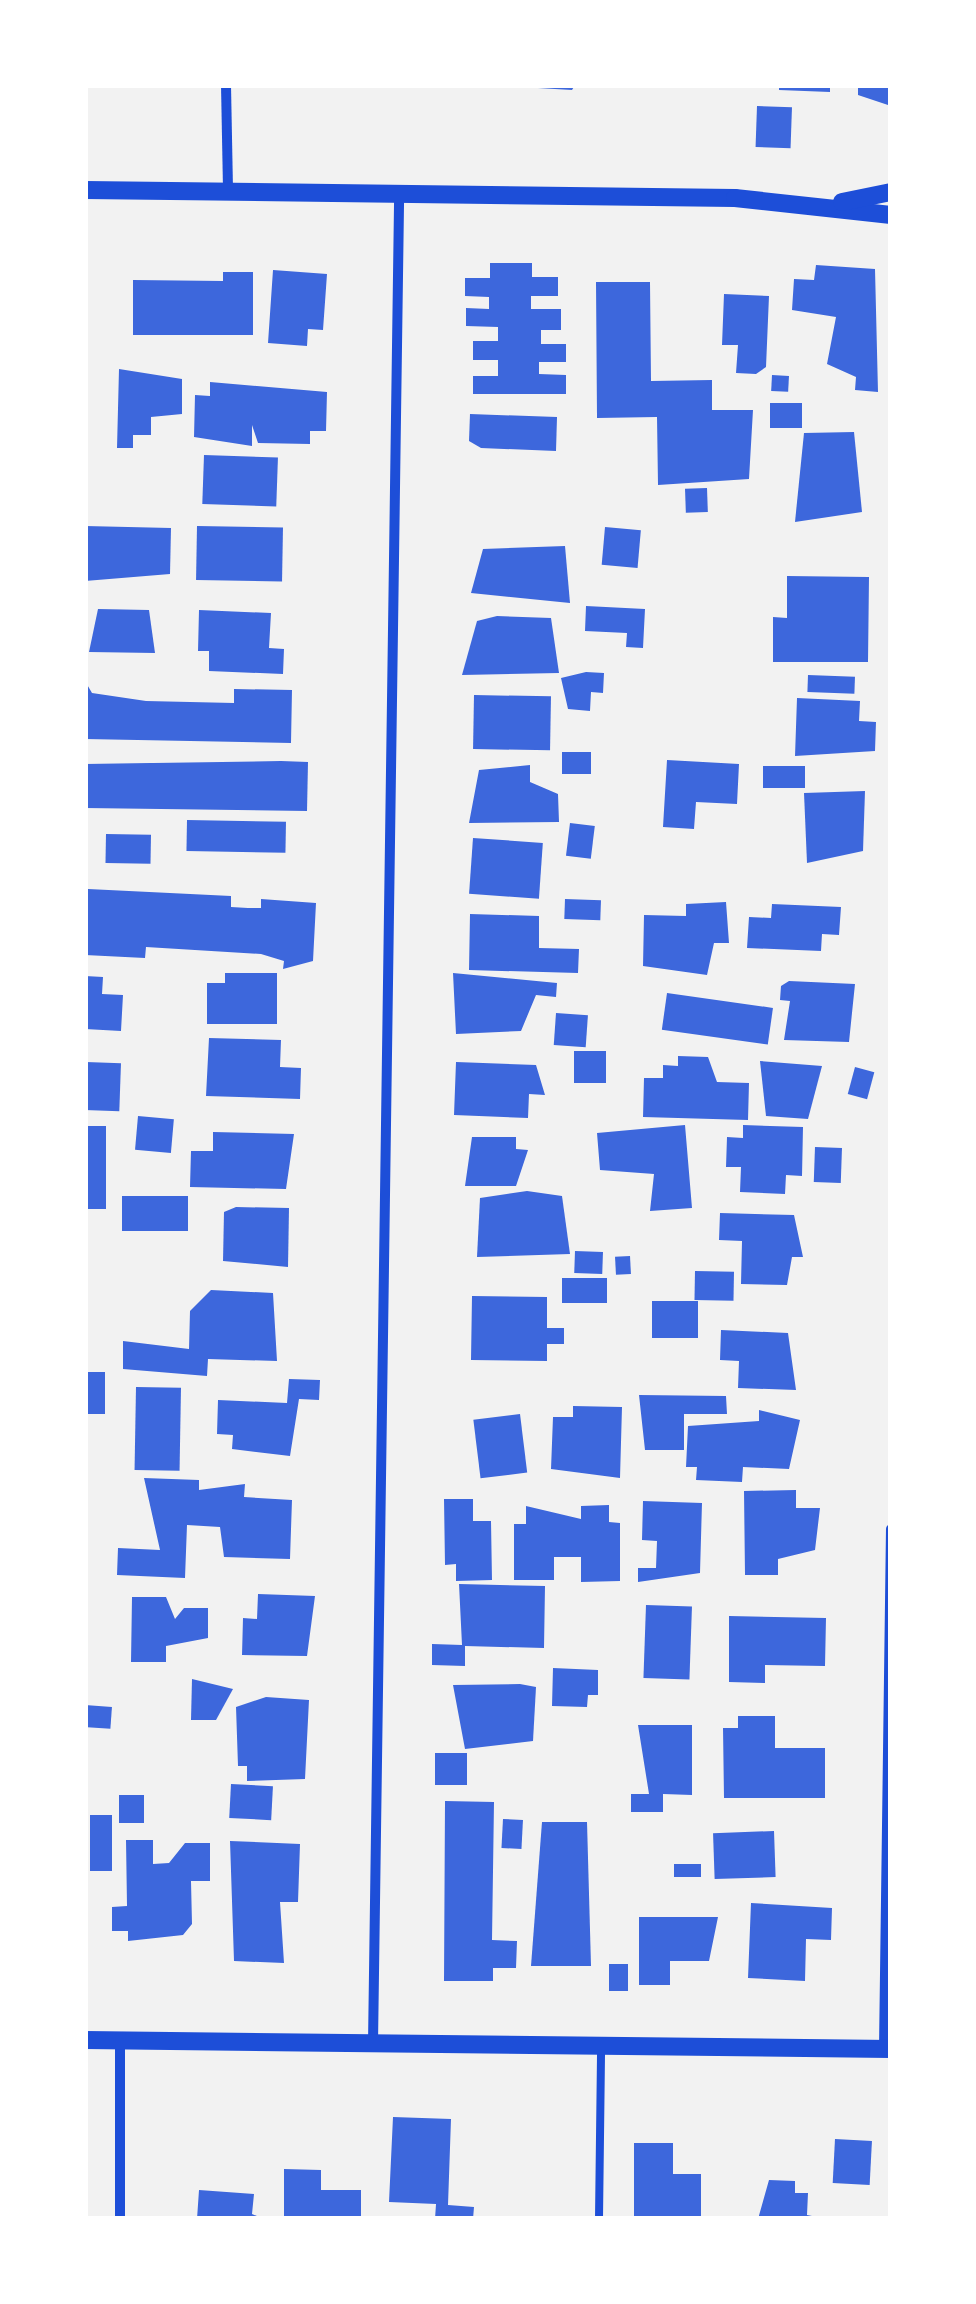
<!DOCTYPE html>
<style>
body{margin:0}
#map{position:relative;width:976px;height:2304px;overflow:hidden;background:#f2f2f2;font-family:"Varela Round",sans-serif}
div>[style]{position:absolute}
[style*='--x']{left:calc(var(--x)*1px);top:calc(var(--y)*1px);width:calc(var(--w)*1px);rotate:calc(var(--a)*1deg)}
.building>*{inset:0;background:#3d67dc;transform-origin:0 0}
.service>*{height:8px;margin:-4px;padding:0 4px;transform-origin:4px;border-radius:4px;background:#1d4ed8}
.minor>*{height:10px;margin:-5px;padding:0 5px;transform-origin:5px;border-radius:5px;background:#1d4ed8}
.tertiary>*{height:18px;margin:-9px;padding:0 9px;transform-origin:9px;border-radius:9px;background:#1d4ed8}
span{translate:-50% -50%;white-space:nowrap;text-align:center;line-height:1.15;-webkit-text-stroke:8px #fff;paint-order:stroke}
.frame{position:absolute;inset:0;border:88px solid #fff;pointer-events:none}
</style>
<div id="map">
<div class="building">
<div style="clip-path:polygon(487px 85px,575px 85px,572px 90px)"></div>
<div style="clip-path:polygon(779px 85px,830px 85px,830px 92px,779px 90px)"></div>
<div style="clip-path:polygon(858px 85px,891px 85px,891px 106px,858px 95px)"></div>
<div style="left:757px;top:106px;width:35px;height:41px;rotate:2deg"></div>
<div style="clip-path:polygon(490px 263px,532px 263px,532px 277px,558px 277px,558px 296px,531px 296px,531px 309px,561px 309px,561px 330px,541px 330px,541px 344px,566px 344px,566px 362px,539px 362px,539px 374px,566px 375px,566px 394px,473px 394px,473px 376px,498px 376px,498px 360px,473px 360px,473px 341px,498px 341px,498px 327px,466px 326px,466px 308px,489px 309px,489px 297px,465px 296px,465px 278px,490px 278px)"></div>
<div style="clip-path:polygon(816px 265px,875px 269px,878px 392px,855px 390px,856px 377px,827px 364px,836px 317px,792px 310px,794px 279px,814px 280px)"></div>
<div style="clip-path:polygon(273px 270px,327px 274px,323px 330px,308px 329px,307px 346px,268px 343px)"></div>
<div style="clip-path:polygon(223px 272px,253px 272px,253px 335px,133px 335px,133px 280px,223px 281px)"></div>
<div style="clip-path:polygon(596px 282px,650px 282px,651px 381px,712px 380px,712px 410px,753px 410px,749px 479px,658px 485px,657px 417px,597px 418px)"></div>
<div style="clip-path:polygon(724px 294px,769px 296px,766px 367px,756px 374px,736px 373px,738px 345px,722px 345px)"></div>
<div style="clip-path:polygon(119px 369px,182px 379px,182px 414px,151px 417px,151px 435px,133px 435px,133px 448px,117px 448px)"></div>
<div style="left:772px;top:375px;width:17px;height:16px;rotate:3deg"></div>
<div style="clip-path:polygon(210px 382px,327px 392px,326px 431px,310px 431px,310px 444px,258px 443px,252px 425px,252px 446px,194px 437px,195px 395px,210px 396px)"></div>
<div style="left:770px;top:403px;width:32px;height:25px"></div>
<div style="clip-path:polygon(470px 414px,557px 417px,556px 451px,481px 448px,469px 441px)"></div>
<div style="clip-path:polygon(854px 432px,862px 512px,795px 522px,804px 433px)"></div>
<div style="left:204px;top:455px;width:74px;height:49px;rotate:2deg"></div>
<div style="left:707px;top:488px;width:24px;height:22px;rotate:88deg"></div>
<div style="clip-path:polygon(85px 526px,171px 528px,170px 574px,85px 581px)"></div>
<div style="left:197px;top:526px;width:86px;height:54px;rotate:1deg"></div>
<div style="left:605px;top:527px;width:36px;height:38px;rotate:5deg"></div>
<div style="clip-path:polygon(565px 546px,570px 603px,471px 593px,483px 549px)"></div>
<div style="clip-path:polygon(787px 576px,869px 577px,868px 662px,773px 662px,773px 617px,787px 618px)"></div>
<div style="clip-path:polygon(586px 606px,645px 609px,643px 648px,626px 647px,627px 633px,585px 631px)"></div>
<div style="clip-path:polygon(98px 609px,149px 610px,155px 653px,89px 652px)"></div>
<div style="clip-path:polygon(199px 610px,271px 613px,269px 648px,284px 649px,283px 674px,209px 671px,209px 651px,198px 651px)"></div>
<div style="clip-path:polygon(497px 616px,551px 618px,559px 673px,462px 675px,477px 621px)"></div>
<div style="clip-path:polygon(586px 672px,604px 673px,603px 693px,591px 692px,590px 711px,568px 709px,561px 678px)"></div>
<div style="left:808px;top:675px;width:47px;height:17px;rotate:2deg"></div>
<div style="clip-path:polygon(85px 681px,92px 693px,146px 701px,234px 703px,234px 689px,292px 690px,291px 743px,85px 739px)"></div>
<div style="left:474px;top:695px;width:77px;height:54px;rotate:1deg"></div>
<div style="clip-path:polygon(797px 698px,860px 701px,859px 721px,876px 722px,875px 751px,795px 756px)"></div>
<div style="left:562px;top:752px;width:29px;height:22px"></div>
<div style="clip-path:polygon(667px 760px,739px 764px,737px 804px,696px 802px,694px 829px,663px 827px)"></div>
<div style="clip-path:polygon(281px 761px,308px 762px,307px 811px,85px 808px,85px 764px)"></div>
<div style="clip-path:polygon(530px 765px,530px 782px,558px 794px,559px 822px,469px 823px,479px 770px)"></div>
<div style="left:763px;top:766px;width:42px;height:22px"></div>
<div style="clip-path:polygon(865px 791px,863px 851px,807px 863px,804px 793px)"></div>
<div style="left:187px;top:820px;width:99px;height:31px;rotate:1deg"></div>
<div style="left:570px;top:823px;width:25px;height:33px;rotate:7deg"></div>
<div style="left:106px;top:834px;width:45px;height:29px;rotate:1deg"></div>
<div style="left:473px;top:838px;width:70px;height:56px;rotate:4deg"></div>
<div style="clip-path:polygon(88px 889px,231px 896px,231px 907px,248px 908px,261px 908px,261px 899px,316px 903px,313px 961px,283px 969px,284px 961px,261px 954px,146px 947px,145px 958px,85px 955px)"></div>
<div style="left:565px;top:899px;width:36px;height:20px;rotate:2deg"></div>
<div style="clip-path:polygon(726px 902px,729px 943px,714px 943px,707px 975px,643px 966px,644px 915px,686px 916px,686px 904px)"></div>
<div style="clip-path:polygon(772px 904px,841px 907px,839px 935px,822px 934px,821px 951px,747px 948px,749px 917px,771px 918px)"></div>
<div style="clip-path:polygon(470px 914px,539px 916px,539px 948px,579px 949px,578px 973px,469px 970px)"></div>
<div style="clip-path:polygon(225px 973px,277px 973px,277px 1024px,207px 1024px,207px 983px,225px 983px)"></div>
<div style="clip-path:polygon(453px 973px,557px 983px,556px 997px,536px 995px,521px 1031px,456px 1034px)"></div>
<div style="clip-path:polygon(85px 976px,103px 977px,102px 994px,123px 995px,121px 1031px,85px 1029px)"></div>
<div style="clip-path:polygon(789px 981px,855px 984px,849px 1042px,784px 1040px,790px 1001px,780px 1000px,781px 986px)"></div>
<div style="left:667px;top:993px;width:107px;height:37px;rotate:8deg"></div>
<div style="left:556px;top:1013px;width:32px;height:32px;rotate:4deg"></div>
<div style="clip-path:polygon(209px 1038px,281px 1040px,280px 1067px,301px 1068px,300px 1099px,206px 1096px)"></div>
<div style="left:574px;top:1051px;width:32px;height:32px"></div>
<div style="clip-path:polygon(678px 1056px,708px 1057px,717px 1082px,749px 1083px,748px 1120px,643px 1117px,644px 1078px,663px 1078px,663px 1065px,678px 1066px)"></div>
<div style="clip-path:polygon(760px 1061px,822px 1066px,808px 1119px,766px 1116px)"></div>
<div style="left:86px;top:1062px;width:35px;height:48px;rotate:2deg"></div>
<div style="clip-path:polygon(456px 1062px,536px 1065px,545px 1095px,529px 1094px,528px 1118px,454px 1115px)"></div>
<div style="left:855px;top:1067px;width:20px;height:28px;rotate:15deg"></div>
<div style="left:138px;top:1116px;width:36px;height:34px;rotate:5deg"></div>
<div style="clip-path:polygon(685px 1125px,692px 1208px,650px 1211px,654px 1174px,600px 1170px,597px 1133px)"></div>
<div style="clip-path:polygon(743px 1125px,803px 1127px,802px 1176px,786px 1175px,785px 1194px,740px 1192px,741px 1167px,726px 1167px,727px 1137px,743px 1138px)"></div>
<div style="left:85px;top:1126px;width:21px;height:83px"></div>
<div style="clip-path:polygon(213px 1132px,294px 1134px,286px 1189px,190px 1187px,191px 1151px,213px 1151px)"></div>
<div style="clip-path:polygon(472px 1137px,516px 1137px,516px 1149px,528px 1150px,516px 1186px,465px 1186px)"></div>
<div style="left:815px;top:1147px;width:27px;height:35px;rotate:2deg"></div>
<div style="clip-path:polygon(527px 1191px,562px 1196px,570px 1254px,477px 1257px,480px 1198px)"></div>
<div style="left:122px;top:1196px;width:66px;height:35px"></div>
<div style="clip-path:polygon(236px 1207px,289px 1208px,288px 1267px,223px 1261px,224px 1212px)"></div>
<div style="clip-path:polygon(720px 1213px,794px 1215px,803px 1257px,792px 1257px,787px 1285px,741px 1284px,742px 1241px,719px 1240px)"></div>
<div style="left:575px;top:1251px;width:28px;height:22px;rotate:2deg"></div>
<div style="left:630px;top:1256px;width:18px;height:15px;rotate:87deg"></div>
<div style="left:695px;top:1271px;width:39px;height:29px;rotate:1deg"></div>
<div style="left:562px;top:1278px;width:45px;height:25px"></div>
<div style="clip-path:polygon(211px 1290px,273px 1293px,277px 1361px,208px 1359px,207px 1376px,123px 1369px,123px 1341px,189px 1349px,190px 1311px)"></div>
<div style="clip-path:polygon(472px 1296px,547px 1297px,547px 1328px,564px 1328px,564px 1344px,547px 1344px,547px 1361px,471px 1360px)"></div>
<div style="left:652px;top:1301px;width:46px;height:37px"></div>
<div style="clip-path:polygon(721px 1330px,788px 1333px,796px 1390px,738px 1388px,739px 1361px,720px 1360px)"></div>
<div style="left:85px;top:1372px;width:20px;height:42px"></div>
<div style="clip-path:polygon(289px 1379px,320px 1380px,319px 1400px,299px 1399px,290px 1456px,232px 1449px,233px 1435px,217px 1434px,218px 1400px,287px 1403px)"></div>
<div style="left:136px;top:1387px;width:45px;height:83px;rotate:1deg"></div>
<div style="clip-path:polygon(639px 1395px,726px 1396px,727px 1414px,684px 1414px,684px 1450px,645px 1450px)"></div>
<div style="clip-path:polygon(573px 1406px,622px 1407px,620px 1478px,551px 1469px,553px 1417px,573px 1417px)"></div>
<div style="clip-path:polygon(759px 1410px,800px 1420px,789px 1469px,743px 1467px,742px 1482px,696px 1480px,697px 1467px,686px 1467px,688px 1426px,759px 1421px)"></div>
<div style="left:520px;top:1414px;width:59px;height:47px;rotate:83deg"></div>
<div style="clip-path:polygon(144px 1478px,199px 1480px,199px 1490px,245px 1484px,244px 1497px,292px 1500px,290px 1559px,224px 1557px,220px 1527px,187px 1525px,185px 1578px,117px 1575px,118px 1548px,160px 1550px)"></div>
<div style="clip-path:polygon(796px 1490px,796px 1508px,820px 1508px,815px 1550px,778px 1559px,778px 1575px,745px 1575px,744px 1491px)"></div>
<div style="clip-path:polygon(444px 1499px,473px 1499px,473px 1521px,491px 1521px,492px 1580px,456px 1581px,456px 1564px,445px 1565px)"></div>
<div style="clip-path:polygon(643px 1501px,702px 1503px,700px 1573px,638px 1582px,638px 1568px,656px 1568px,657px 1541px,642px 1540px)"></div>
<div style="clip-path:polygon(609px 1505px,609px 1522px,620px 1523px,620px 1581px,581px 1582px,581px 1557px,554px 1557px,554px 1580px,514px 1580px,514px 1524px,526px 1524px,526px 1506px,581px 1519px,581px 1506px)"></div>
<div style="clip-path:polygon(459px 1584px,545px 1586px,544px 1648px,465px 1646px,465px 1666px,432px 1665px,432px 1644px,462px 1645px)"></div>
<div style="clip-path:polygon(258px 1594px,315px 1596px,307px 1656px,242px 1655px,243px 1618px,257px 1619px)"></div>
<div style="clip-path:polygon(132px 1597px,166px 1597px,175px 1619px,184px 1608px,208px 1608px,208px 1638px,166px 1646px,166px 1662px,131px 1662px)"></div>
<div style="left:646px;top:1605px;width:46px;height:73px;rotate:2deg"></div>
<div style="clip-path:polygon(729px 1616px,826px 1618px,825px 1666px,765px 1665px,765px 1683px,729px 1682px)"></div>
<div style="clip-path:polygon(553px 1668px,598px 1670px,598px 1695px,588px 1695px,587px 1707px,552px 1706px)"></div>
<div style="clip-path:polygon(192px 1679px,233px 1689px,216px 1720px,191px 1720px)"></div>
<div style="clip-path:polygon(520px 1684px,536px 1687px,533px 1741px,465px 1749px,453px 1685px)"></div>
<div style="clip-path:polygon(266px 1697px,309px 1700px,305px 1779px,247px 1781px,247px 1766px,238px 1766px,236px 1707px)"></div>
<div style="left:85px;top:1705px;width:27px;height:22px;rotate:4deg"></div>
<div style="clip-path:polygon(738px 1716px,775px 1716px,775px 1748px,825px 1748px,825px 1798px,724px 1798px,723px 1728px,738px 1728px)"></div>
<div style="clip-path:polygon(638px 1725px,692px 1725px,692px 1795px,663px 1794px,663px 1812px,631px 1812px,631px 1794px,649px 1794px)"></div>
<div style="left:435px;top:1753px;width:32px;height:32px"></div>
<div style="left:231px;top:1784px;width:42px;height:34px;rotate:3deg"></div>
<div style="left:119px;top:1795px;width:25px;height:28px"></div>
<div style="clip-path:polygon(445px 1801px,494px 1802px,492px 1940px,517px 1941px,516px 1968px,493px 1968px,493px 1981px,444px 1981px)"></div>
<div style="left:90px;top:1815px;width:22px;height:56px"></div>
<div style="left:503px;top:1819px;width:20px;height:29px;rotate:3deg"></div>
<div style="clip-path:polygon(542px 1822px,587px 1822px,591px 1966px,531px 1966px)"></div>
<div style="left:774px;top:1831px;width:46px;height:61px;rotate:88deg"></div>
<div style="clip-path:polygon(126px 1840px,153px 1840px,153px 1864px,169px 1863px,185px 1843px,210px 1843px,210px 1881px,191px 1881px,192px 1924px,183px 1935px,128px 1941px,128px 1931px,112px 1931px,112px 1907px,127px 1906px)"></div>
<div style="clip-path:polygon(230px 1841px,300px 1844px,298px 1902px,280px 1902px,284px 1963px,234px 1961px)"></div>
<div style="left:674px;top:1864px;width:27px;height:13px"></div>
<div style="clip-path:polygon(751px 1903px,832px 1908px,831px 1940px,806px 1939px,805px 1981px,748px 1978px)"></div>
<div style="clip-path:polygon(639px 1917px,718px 1917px,709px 1961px,670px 1961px,670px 1985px,639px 1985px)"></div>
<div style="left:609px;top:1964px;width:19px;height:27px"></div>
<div style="clip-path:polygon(393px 2117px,451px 2119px,448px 2205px,474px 2207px,473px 2219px,435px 2219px,436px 2204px,389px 2202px)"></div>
<div style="left:835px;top:2139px;width:37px;height:44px;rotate:3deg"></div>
<div style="clip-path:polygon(634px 2143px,673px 2143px,673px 2174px,701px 2174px,701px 2219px,634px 2219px)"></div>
<div style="clip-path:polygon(284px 2169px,321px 2170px,321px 2190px,361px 2190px,361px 2219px,284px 2219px)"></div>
<div style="clip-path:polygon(769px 2180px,795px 2181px,795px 2193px,808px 2193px,807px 2215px,827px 2219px,758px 2219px)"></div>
<div style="clip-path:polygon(199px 2190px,254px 2194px,252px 2214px,264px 2219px,197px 2219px)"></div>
</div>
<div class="service">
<div style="--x:599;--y:2219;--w:173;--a:-89.3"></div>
</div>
<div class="minor">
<div style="--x:226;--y:85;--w:106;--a:88.9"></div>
<div style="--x:373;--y:2044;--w:1849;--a:-89.19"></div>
<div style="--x:884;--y:2049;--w:520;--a:-89.23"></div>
<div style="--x:120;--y:2219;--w:179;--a:-90"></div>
</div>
<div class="tertiary">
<div style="--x:85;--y:190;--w:650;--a:0.71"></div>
<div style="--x:735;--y:198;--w:157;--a:6.2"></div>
<div style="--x:842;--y:202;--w:50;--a:-11.5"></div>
<div style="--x:85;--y:2040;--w:806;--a:0.64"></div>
</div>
<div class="frame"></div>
</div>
